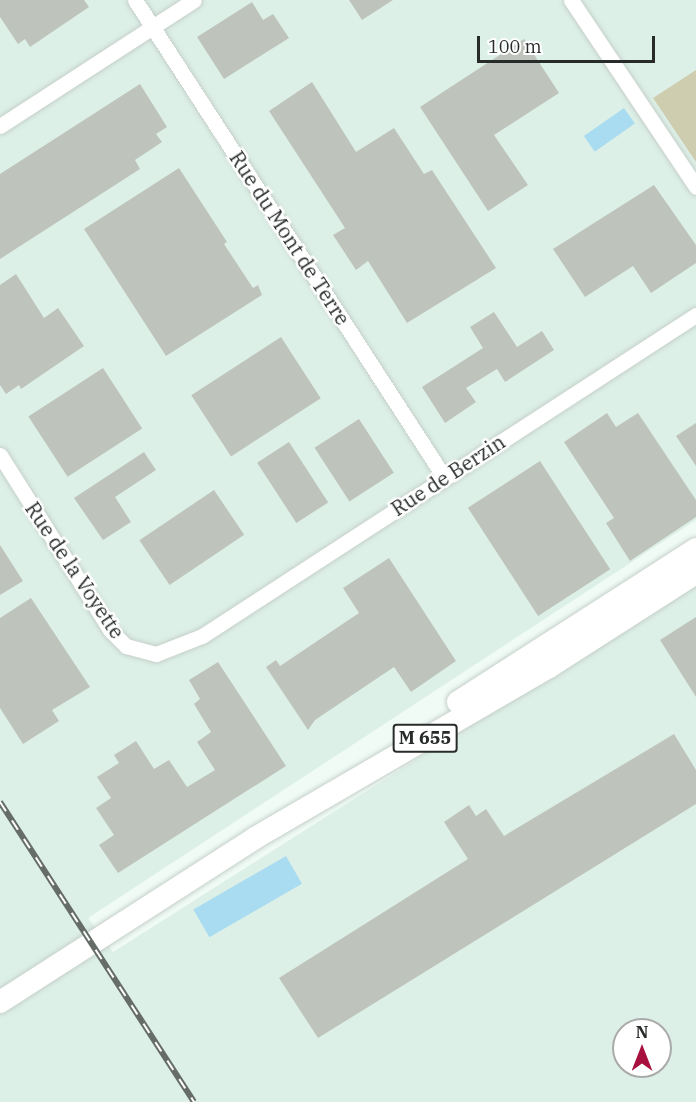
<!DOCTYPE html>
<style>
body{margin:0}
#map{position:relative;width:696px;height:1102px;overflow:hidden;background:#f0fbf5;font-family:"IBM Plex Serif",serif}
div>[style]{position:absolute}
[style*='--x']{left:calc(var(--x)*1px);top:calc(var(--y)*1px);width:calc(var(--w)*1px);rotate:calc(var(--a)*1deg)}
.built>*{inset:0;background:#ddf0e7}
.green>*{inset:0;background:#cecdaf}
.water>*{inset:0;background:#aadcf1;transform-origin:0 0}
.building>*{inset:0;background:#bec4bc;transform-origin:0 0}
.roads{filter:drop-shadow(0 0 2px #c5d0ca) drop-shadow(0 0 2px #c5d0ca)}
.minor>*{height:15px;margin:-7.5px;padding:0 7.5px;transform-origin:7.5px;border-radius:7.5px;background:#fff}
.primary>*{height:22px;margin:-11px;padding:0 11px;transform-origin:11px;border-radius:11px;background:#fff}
.rail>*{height:6px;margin-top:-3px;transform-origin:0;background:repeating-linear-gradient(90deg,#fff 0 11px,#666d69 0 22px);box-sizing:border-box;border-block:2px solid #666d69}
span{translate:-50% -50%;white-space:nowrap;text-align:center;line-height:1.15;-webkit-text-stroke:5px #fff;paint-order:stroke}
.shield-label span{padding:2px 4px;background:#fff;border:2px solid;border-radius:4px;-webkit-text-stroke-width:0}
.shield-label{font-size:18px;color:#272b29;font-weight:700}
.street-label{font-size:20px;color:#272b29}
.north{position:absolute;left:612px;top:1018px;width:60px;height:60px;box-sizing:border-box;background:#fff;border:2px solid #a9aaa9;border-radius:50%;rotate:0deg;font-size:16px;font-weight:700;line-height:24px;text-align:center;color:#272b29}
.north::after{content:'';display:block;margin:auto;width:21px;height:27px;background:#a8103d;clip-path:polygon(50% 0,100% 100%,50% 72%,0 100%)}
.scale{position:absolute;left:477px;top:36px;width:178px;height:27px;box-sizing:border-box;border:3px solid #272b29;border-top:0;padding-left:8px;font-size:18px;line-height:21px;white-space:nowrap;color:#272b29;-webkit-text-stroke:4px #fff;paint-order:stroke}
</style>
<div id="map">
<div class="built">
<div style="clip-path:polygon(evenodd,0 0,696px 0,696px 520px,88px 918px,113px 952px,696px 582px,696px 1102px,0 1102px,0 0,624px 1030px,660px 1030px,660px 1066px,624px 1066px,624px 1030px)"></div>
</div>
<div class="green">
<div style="clip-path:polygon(696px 70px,696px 162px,653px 98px)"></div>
</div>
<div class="water">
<div style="left:624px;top:108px;width:19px;height:49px;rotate:55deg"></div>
<div style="left:286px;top:856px;width:32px;height:107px;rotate:60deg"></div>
</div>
<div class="building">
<div style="clip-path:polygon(0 0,84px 0,89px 7px,30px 47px,25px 39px,18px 44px,0 17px)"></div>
<div style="clip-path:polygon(349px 0,393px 0,362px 20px)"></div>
<div style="clip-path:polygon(252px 2px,263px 20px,273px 14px,289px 38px,224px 79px,197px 37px)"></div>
<div style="clip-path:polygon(524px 39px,559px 93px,494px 135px,528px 185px,488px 211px,420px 107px)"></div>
<div style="clip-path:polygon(312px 82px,356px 152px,394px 128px,424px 174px,432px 170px,496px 268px,407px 323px,368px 261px,356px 270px,333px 235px,345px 228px,269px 111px)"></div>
<div style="clip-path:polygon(140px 84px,167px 127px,156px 134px,162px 142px,135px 160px,140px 169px,0 259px,0 174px)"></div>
<div style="clip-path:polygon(179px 168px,227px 242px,224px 244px,253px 288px,258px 285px,262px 295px,166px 356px,84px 229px)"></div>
<div style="clip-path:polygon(654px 185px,696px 245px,696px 263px,651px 293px,633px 266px,585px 297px,553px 249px)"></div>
<div style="clip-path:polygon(16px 274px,44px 318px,58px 308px,84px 346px,21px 389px,19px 385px,6px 394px,0 385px,0 285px)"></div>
<div style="clip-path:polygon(494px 312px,517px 347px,542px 331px,554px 350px,505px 382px,497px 369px,466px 388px,476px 402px,445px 423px,422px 387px,483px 348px,470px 327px)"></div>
<div style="left:281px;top:337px;width:73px;height:107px;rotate:57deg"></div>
<div style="left:103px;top:368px;width:72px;height:89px;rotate:57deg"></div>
<div style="clip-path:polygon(607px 413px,616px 427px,638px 413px,696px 500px,696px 517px,630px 561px,606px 523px,614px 518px,564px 442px)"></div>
<div style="left:359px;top:419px;width:64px;height:53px;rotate:57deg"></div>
<div style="clip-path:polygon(696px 423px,696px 466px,676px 436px)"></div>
<div style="left:289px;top:442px;width:72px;height:38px;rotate:57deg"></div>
<div style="clip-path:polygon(144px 452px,156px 470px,115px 497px,131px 522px,103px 540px,74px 498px)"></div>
<div style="left:540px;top:461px;width:129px;height:86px;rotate:57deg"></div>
<div style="left:214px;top:490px;width:54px;height:90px;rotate:56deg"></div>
<div style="clip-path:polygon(0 545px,23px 581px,0 595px)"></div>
<div style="clip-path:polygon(389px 558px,456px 661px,411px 692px,394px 667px,315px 720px,308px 730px,266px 667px,276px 660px,280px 666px,359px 613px,343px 588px)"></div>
<div style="clip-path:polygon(31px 598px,90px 687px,52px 710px,59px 721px,23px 744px,0 708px,0 618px)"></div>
<div style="clip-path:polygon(696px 617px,696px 697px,660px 640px)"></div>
<div style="clip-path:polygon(218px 662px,286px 766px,118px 873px,99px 845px,114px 835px,96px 808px,111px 798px,97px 777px,119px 763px,114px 755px,136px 741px,154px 769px,169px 760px,187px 787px,215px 770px,197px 742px,211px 732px,194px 704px,200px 699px,189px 680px)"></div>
<div style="clip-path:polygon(674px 734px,696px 770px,696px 804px,318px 1038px,279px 978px,468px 859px,444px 822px,469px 805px,476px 816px,486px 809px,504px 836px)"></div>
</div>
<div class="roads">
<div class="minor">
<div style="--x:135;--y:0;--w:568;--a:57.06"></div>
<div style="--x:571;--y:0;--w:225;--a:56.2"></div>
<div style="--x:0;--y:126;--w:231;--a:-33"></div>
<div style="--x:0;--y:455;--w:207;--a:57.8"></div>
<div style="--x:110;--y:630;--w:23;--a:45"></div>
<div style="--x:126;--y:646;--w:31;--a:15"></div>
<div style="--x:156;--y:654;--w:49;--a:-21.4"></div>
<div style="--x:202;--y:636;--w:589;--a:-33.02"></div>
</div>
<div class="primary">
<div style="--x:458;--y:702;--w:283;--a:-32.7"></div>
<div style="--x:0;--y:1002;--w:303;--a:-32.7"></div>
<div style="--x:255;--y:838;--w:340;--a:-30.2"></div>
<div style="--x:549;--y:667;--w:174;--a:-32.6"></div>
</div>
</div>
<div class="rail">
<div style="--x:0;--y:802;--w:357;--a:57.1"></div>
</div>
<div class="shield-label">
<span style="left:425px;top:738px">M 655</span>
</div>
<div class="street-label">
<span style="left:290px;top:238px;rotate:57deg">Rue du Mont de Terre</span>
<span style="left:448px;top:475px;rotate:-33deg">Rue de Berzin</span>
<span style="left:75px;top:570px;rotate:56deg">Rue de la Voyette</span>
</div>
<div class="north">N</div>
<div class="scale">100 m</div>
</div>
